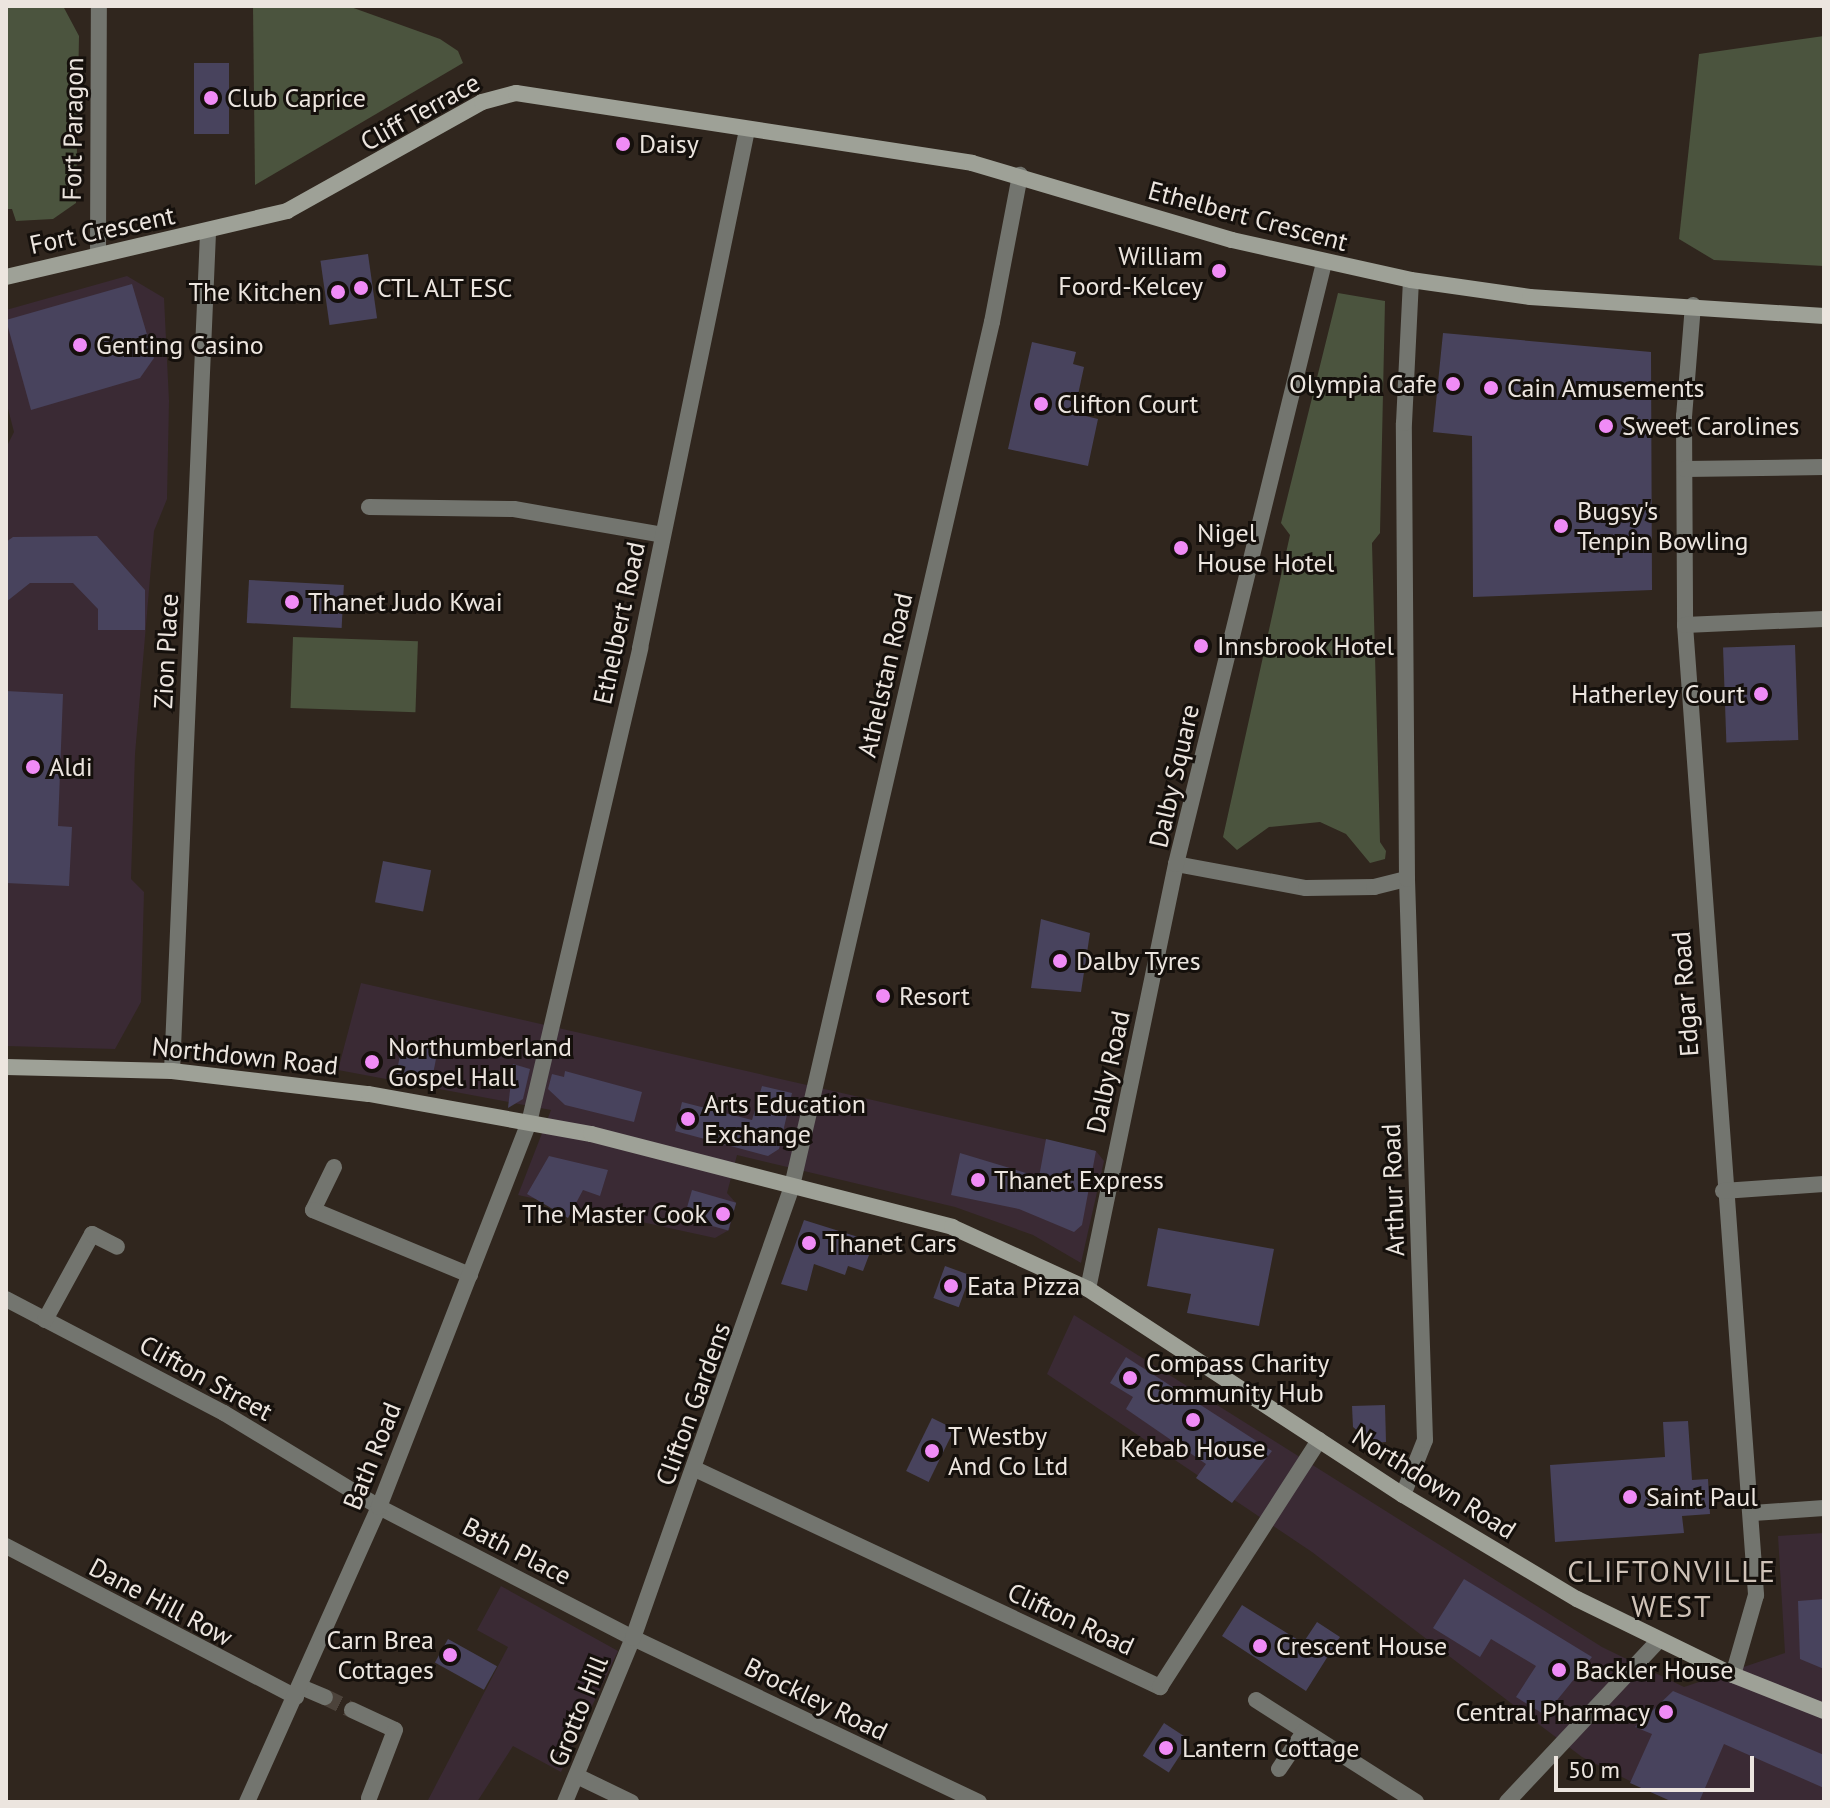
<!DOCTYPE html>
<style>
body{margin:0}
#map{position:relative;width:1830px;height:1808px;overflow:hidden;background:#30261e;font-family:"PT Sans",sans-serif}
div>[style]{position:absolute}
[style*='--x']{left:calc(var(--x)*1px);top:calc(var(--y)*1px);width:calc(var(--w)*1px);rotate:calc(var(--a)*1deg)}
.commercial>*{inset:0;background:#3a2a34}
.green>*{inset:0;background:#4b543e;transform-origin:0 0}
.building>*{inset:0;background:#48435d;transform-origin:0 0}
.street-tunnel>*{height:16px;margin-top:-8px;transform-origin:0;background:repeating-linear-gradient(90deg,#4c433b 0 16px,transparent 0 24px)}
.street>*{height:16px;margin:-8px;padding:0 8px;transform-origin:8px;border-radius:8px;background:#73756f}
.secondary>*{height:16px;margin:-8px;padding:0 8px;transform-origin:8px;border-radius:8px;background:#9ea197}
.dots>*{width:22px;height:22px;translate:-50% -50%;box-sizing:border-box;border:4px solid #15100c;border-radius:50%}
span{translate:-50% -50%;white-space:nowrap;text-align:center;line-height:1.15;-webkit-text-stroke:6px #15100c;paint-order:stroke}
.poi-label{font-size:26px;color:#ece5df}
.left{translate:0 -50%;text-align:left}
.right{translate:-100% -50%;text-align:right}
.street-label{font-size:26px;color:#ece5df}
.quarter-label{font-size:30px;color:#cfc2b7;letter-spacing:2px}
.frame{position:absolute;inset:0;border:8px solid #ece5df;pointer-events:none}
.scale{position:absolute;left:1554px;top:1756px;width:200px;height:36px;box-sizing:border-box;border:4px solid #ece5df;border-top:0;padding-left:10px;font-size:24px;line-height:28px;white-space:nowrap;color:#ece5df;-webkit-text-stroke:6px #15100c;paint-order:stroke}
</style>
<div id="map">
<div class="commercial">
<div style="clip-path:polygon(127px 276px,164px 298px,169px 401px,167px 499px,154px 531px,135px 754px,131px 879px,144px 892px,141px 1002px,115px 1049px,6px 1046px,6px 448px,14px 432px,6px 401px,6px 310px)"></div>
<div style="clip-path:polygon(361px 983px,1096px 1151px,1104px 1161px,1081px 1263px,1033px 1235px,955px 1207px,737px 1155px,727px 1193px,736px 1203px,729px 1230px,715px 1238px,518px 1195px,551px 1110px,338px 1070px)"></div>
<div style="clip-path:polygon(1074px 1315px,1602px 1647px,1684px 1687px,1785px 1653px,1778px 1536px,1824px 1533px,1824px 1802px,1672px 1802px,1582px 1757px,1312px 1552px,1047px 1374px)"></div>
<div style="clip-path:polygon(501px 1586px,618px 1651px,561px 1772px,513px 1746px,477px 1802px,427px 1802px,508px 1647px,477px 1630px)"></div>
</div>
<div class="green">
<div style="clip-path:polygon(6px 6px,63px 6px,79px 36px,76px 203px,53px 219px,16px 221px,12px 209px,6px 209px)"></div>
<div style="clip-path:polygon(253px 6px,348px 6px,440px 39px,458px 51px,463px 63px,255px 185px)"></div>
<div style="clip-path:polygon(1824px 36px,1824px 266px,1714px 260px,1679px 239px,1699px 54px)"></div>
<div style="clip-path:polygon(1338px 293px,1385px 301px,1380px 533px,1372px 543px,1380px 842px,1386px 851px,1385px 859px,1370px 863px,1346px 834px,1320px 822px,1269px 827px,1237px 850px,1223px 837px,1290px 535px,1281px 523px)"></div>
<div style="left:293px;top:637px;width:125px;height:71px;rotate:2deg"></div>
</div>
<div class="building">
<div style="left:194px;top:63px;width:35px;height:71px"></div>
<div style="left:368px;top:254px;width:65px;height:48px;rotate:82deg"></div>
<div style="clip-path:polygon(132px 284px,154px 358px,140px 378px,31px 410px,6px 320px)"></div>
<div style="clip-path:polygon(1443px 333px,1651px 352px,1652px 590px,1473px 597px,1472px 436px,1433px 432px)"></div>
<div style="clip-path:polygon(1032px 342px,1076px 352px,1073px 364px,1084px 367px,1074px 413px,1098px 419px,1088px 466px,1008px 449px)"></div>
<div style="clip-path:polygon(97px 536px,145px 590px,145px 630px,98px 630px,98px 609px,73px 583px,30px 583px,6px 602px,6px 542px,13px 537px)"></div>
<div style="left:249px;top:580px;width:95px;height:43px;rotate:3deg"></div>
<div style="left:1795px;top:645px;width:95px;height:72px;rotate:88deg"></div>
<div style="clip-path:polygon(6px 691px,63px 694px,58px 826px,72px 827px,69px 886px,6px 883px)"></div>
<div style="left:383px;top:861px;width:49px;height:42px;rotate:11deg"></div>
<div style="clip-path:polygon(1041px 919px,1090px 933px,1081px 992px,1031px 988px)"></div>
<div style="left:403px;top:1040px;width:36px;height:35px;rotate:11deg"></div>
<div style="clip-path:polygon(513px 1064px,530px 1069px,523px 1099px,508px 1108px)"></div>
<div style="clip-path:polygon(565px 1071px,642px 1092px,634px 1122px,565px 1105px,548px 1089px,552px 1074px,564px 1077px)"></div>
<div style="clip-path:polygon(762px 1086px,792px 1093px,779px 1149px,768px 1156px,675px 1131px,682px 1102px,752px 1120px)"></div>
<div style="clip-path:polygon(1046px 1139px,1096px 1151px,1082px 1225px,1074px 1232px,1019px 1209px,951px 1195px,960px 1153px,1039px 1177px)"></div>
<div style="clip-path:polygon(549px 1156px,608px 1170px,600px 1196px,583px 1190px,568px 1218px,527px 1194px)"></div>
<div style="left:692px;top:1190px;width:46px;height:29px;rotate:16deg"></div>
<div style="clip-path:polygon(804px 1220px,874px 1242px,863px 1271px,848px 1266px,845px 1275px,814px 1264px,807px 1291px,781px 1284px)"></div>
<div style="clip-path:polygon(1158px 1228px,1274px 1249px,1259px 1326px,1187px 1313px,1191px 1294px,1147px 1286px)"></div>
<div style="left:945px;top:1266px;width:27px;height:34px;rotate:20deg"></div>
<div style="clip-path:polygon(1126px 1357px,1272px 1451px,1232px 1503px,1196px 1478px,1206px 1464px,1126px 1409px,1133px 1397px,1110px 1383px)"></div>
<div style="clip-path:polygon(1385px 1405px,1386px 1442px,1372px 1443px,1353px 1427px,1352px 1406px)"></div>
<div style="left:932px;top:1418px;width:25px;height:59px;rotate:26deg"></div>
<div style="clip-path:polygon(1688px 1421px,1692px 1480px,1708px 1479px,1710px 1514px,1682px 1516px,1684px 1533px,1555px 1542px,1550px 1465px,1665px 1457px,1663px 1422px)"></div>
<div style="clip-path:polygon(1464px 1579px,1592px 1657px,1545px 1715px,1516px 1697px,1536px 1666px,1491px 1639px,1480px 1657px,1433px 1628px)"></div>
<div style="clip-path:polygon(1824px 1599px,1824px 1669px,1800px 1659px,1798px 1601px)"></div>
<div style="clip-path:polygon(1242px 1605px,1303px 1643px,1317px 1622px,1340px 1637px,1306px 1691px,1222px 1636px)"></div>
<div style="left:448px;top:1639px;width:56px;height:27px;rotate:29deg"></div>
<div style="clip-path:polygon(1673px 1691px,1824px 1755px,1824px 1788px,1724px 1744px,1699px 1802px,1673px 1802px,1630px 1783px,1652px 1734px,1635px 1727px)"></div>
<div style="left:1164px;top:1723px;width:31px;height:39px;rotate:33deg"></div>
</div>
<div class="street-tunnel">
<div style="--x:325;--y:1697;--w:30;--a:26"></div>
</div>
<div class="street">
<div style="--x:98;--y:253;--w:247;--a:-89.8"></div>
<div style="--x:1693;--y:305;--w:111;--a:94.6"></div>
<div style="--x:1684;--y:416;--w:209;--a:89.7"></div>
<div style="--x:1685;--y:625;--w:973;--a:85.81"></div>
<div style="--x:1756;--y:1595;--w:83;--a:106"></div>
<div style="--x:1685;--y:469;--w:139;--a:-0.8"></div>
<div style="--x:369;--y:507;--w:145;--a:0.8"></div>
<div style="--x:514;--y:509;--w:151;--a:9.9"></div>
<div style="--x:1685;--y:625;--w:139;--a:-2.5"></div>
<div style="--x:1176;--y:864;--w:132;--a:10.5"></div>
<div style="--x:1306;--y:888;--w:68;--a:-0.8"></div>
<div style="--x:1374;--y:887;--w:34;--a:-14"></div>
<div style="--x:172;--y:1071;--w:840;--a:-87.54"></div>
<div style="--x:334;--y:1167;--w:48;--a:116"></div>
<div style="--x:313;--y:1210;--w:170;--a:22.5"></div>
<div style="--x:1723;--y:1191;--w:101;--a:-4"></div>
<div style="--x:1088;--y:1289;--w:434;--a:-78.3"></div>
<div style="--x:1176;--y:864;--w:619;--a:-76.17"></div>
<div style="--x:6;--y:1299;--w:246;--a:27.6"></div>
<div style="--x:224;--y:1413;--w:181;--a:31.2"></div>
<div style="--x:379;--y:1507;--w:286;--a:27.3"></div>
<div style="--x:633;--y:1638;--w:383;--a:25.4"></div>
<div style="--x:45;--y:1320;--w:98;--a:-61.3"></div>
<div style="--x:92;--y:1234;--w:28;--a:27"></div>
<div style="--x:695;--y:1469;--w:514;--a:25.12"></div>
<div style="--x:1160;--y:1687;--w:294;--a:-57.2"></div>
<div style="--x:1403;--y:1495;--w:59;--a:-68.2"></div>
<div style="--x:1425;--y:1440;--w:561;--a:-91.84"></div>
<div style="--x:1407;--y:879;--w:456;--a:-90.4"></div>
<div style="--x:1404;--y:423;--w:143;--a:-87.2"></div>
<div style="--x:1753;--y:1513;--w:71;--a:-4"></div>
<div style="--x:6;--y:1546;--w:327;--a:27.5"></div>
<div style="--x:301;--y:1687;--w:26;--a:23"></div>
<div style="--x:1256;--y:1700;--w:190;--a:32.5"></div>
<div style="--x:352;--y:1710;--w:47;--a:24.9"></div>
<div style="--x:395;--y:1730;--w:73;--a:110.9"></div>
<div style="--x:1279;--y:1769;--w:45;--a:-56"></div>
<div style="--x:579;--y:1777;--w:58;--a:25.7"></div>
<div style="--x:247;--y:1802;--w:323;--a:-65.9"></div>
<div style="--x:379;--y:1507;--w:412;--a:-68.7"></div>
<div style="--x:529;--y:1123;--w:488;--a:-76.8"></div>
<div style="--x:640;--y:648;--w:529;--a:-78.33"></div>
<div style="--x:565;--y:1802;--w:178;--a:-67.5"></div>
<div style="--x:633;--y:1638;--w:479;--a:-70.6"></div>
<div style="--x:792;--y:1186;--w:887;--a:-76.97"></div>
<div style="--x:992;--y:322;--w:150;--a:-79.2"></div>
<div style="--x:1507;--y:1802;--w:221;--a:-46.8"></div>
</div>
<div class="secondary">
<div style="--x:6;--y:277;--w:289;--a:-13.2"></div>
<div style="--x:287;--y:211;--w:223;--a:-29.2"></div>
<div style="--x:482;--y:102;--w:35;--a:-15"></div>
<div style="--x:516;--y:93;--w:461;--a:8.7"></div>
<div style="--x:972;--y:163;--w:271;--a:16.5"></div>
<div style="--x:1232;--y:240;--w:183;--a:12.6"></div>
<div style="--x:1411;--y:280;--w:120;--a:8.1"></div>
<div style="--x:1530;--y:297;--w:295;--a:3.7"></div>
<div style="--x:6;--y:1067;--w:166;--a:1.4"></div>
<div style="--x:172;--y:1071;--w:198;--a:6.7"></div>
<div style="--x:369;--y:1094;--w:226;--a:10.2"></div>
<div style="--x:591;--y:1134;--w:373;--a:14.4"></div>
<div style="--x:952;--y:1227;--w:149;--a:24.5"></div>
<div style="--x:1088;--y:1289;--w:376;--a:33.2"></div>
<div style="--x:1403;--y:1495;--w:203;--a:30.9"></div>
<div style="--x:1577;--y:1599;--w:174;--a:26"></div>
<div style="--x:1733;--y:1675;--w:98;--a:21.6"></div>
</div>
<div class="dots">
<div style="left:211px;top:98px;background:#f08bf6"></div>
<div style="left:623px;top:144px;background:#f08bf6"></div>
<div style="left:1219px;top:271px;background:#f08bf6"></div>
<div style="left:361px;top:288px;background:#f08bf6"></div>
<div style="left:338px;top:292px;background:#f08bf6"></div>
<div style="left:80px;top:345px;background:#f08bf6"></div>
<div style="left:1453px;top:384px;background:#f08bf6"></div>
<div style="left:1491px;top:388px;background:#f08bf6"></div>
<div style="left:1041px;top:404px;background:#f08bf6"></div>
<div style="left:1606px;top:426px;background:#f08bf6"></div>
<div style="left:1561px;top:526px;background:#f08bf6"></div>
<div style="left:1181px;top:548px;background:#f08bf6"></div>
<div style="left:292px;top:602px;background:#f08bf6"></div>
<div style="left:1201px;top:646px;background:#f08bf6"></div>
<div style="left:1761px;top:694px;background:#f08bf6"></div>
<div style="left:33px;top:767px;background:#f08bf6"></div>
<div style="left:1060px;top:961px;background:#f08bf6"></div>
<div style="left:883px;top:996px;background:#f08bf6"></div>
<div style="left:372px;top:1062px;background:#f08bf6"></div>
<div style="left:688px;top:1119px;background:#f08bf6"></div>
<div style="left:978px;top:1180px;background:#f08bf6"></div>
<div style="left:723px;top:1214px;background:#f08bf6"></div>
<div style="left:809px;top:1243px;background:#f08bf6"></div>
<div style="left:951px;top:1286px;background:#f08bf6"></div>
<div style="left:1130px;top:1378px;background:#f08bf6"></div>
<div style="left:1193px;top:1420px;background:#f08bf6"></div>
<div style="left:932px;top:1451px;background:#f08bf6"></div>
<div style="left:1630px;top:1497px;background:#f08bf6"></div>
<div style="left:1260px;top:1646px;background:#f08bf6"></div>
<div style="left:450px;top:1655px;background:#f08bf6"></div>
<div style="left:1559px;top:1670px;background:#f08bf6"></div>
<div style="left:1666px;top:1712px;background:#f08bf6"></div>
<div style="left:1166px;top:1748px;background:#f08bf6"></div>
</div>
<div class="poi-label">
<span class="left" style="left:227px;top:98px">Club Caprice</span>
<span class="left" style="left:639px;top:144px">Daisy</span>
<span class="right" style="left:1203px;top:271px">William<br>Foord-Kelcey</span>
<span class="left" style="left:377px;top:288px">CTL ALT ESC</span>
<span class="right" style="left:322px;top:292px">The Kitchen</span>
<span class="left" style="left:96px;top:345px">Genting Casino</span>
<span class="right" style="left:1437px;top:384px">Olympia Cafe</span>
<span class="left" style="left:1507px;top:388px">Cain Amusements</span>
<span class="left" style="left:1057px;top:404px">Clifton Court</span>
<span class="left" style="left:1622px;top:426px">Sweet Carolines</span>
<span class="left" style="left:1577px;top:526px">Bugsy's<br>Tenpin Bowling</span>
<span class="left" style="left:1197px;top:548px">Nigel<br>House Hotel</span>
<span class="left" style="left:308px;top:602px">Thanet Judo Kwai</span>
<span class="left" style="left:1217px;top:646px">Innsbrook Hotel</span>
<span class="right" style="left:1745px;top:694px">Hatherley Court</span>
<span class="left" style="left:49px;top:767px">Aldi</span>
<span class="left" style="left:1076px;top:961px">Dalby Tyres</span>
<span class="left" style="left:899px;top:996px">Resort</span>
<span class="left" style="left:388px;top:1062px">Northumberland<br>Gospel Hall</span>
<span class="left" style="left:704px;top:1119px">Arts Education<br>Exchange</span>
<span class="left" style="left:994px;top:1180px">Thanet Express</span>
<span class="right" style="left:707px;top:1214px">The Master Cook</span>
<span class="left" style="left:825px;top:1243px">Thanet Cars</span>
<span class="left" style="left:967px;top:1286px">Eata Pizza</span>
<span class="left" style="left:1146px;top:1378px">Compass Charity<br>Community Hub</span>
<span class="left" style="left:948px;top:1451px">T Westby<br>And Co Ltd</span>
<span style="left:1193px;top:1448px">Kebab House</span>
<span class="left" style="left:1646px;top:1497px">Saint Paul</span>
<span class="right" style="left:434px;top:1655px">Carn Brea<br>Cottages</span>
<span class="left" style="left:1276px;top:1646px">Crescent House</span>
<span class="left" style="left:1575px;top:1670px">Backler House</span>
<span class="right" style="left:1650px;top:1712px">Central Pharmacy</span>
<span class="left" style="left:1182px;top:1748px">Lantern Cottage</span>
</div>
<div class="street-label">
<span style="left:420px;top:112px;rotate:-29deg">Cliff Terrace</span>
<span style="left:73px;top:129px;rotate:-89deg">Fort Paragon</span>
<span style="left:1248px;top:216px;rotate:15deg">Ethelbert Crescent</span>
<span style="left:102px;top:230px;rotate:-12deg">Fort Crescent</span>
<span style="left:619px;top:623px;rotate:-78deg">Ethelbert Road</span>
<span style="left:166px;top:651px;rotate:-87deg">Zion Place</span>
<span style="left:885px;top:675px;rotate:-77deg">Athelstan Road</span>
<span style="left:1174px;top:776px;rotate:-77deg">Dalby Square</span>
<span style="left:1685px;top:994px;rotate:-94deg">Edgar Road</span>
<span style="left:245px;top:1056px;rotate:6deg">Northdown Road</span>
<span style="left:1108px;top:1072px;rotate:-78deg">Dalby Road</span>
<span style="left:1393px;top:1190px;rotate:-92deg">Arthur Road</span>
<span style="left:206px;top:1378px;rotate:29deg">Clifton Street</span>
<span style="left:693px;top:1404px;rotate:-70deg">Clifton Gardens</span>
<span style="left:372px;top:1456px;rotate:-68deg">Bath Road</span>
<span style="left:1434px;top:1483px;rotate:32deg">Northdown Road</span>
<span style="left:517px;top:1551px;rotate:27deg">Bath Place</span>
<span style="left:161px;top:1602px;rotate:28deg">Dane Hill Row</span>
<span style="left:1071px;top:1619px;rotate:25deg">Clifton Road</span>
<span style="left:816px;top:1699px;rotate:26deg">Brockley Road</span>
<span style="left:578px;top:1711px;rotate:-68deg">Grotto Hill</span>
</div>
<div class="quarter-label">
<span style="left:1672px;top:1588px">CLIFTONVILLE<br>WEST</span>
</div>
<div class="frame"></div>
<div class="scale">50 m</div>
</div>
